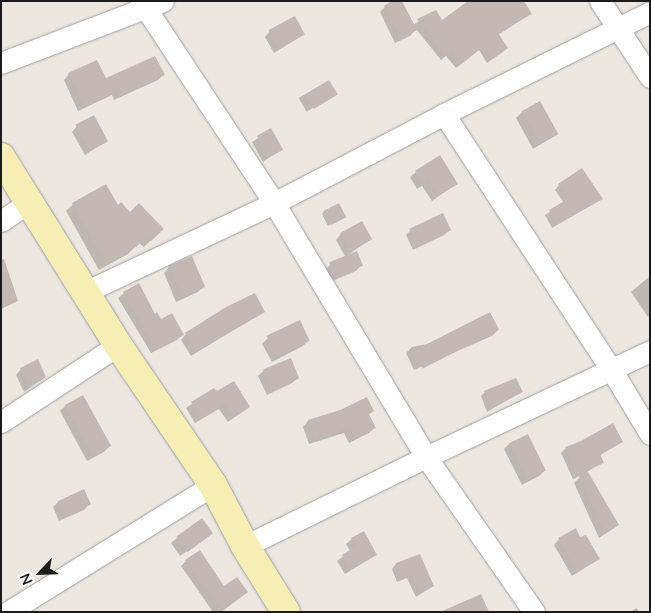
<!DOCTYPE html>
<style>
body{margin:0}
#map{position:relative;width:651px;height:613px;overflow:hidden;background:#ede7e1;font-family:Lato,sans-serif}
div>[style]{position:absolute}
[style*='--x']{left:calc(var(--x)*1px);top:calc(var(--y)*1px);width:calc(var(--w)*1px);rotate:calc(var(--a)*1deg)}
.shadow>*{inset:0;background:#0003;transform-origin:0 0}
.building>*{inset:0;background:#c4b8b5;transform-origin:0 0}
.roads{filter:drop-shadow(0 0 1px #9f9f9f) drop-shadow(0 0 1px #9f9f9f)}
.minor>*{height:21px;margin:-10.5px;padding:0 10.5px;transform-origin:10.5px;border-radius:10.5px;background:#fff}
.secondary>*{height:28px;margin:-14px;padding:0 14px;transform-origin:14px;border-radius:14px;background:#f7eeb5}
span{translate:-50% -50%;white-space:nowrap;text-align:center;line-height:1.15;-webkit-text-stroke:4.5px #fff;paint-order:stroke}
.frame{position:absolute;inset:0;border:2px solid #1b1b1b;pointer-events:none}
.north{position:absolute;left:15px;top:548px;width:50px;height:50px;-webkit-text-stroke:4px #fff;paint-order:stroke;rotate:246deg;font-size:14px;font-weight:700;line-height:20px;text-align:center;color:#1b1b1b}
.north::after{content:'';display:block;margin:auto;width:18px;height:22px;background:#1b1b1b;clip-path:polygon(50% 0,100% 100%,50% 72%,0 100%)}
</style>
<div id="map">
<div class="shadow">
<div style="clip-path:polygon(385px 7px,413px 25px,436px 11px,441px 21px,530px 14px,498px 35px,506px 48px,501px 53px,487px 63px,479px 50px,456px 68px,446px 56px,441px 60px,416px 29px,410px 36px,395px 43px,380px 12px)"></div>
<div style="clip-path:polygon(270px 31px,303px 35px,274px 53px,265px 37px)"></div>
<div style="clip-path:polygon(69px 74px,106px 80px,163px 75px,158px 80px,114px 100px,112px 95px,78px 111px,64px 80px)"></div>
<div style="left:328px;top:81px;width:16px;height:34px;rotate:60deg"></div>
<div style="clip-path:polygon(522px 112px,557px 134px,533px 149px,516px 118px)"></div>
<div style="clip-path:polygon(77px 126px,106px 141px,85px 155px,72px 132px)"></div>
<div style="clip-path:polygon(271px 130px,281px 149px,263px 162px,252px 142px)"></div>
<div style="clip-path:polygon(416px 172px,456px 184px,432px 201px,422px 186px,417px 189px,410px 177px)"></div>
<div style="clip-path:polygon(559px 185px,602px 199px,552px 228px,545px 215px,564px 203px,555px 190px)"></div>
<div style="clip-path:polygon(73px 204px,117px 207px,162px 229px,144px 247px,139px 243px,128px 254px,99px 270px,66px 211px)"></div>
<div style="clip-path:polygon(324px 211px,344px 217px,328px 226px,322px 214px)"></div>
<div style="clip-path:polygon(411px 230px,450px 230px,444px 235px,413px 250px,406px 235px)"></div>
<div style="clip-path:polygon(341px 234px,371px 239px,348px 255px,361px 265px,356px 271px,330px 282px,325px 270px,331px 264px,346px 258px,336px 240px)"></div>
<div style="clip-path:polygon(191px 258px,203px 287px,198px 292px,176px 302px,164px 273px,169px 267px)"></div>
<div style="clip-path:polygon(650px 276px,650px 316px,648px 317px,631px 292px)"></div>
<div style="clip-path:polygon(124px 293px,160px 321px,182px 334px,177px 340px,151px 353px,118px 298px)"></div>
<div style="clip-path:polygon(263px 312px,191px 356px,181px 340px,186px 334px)"></div>
<div style="clip-path:polygon(498px 330px,492px 336px,414px 370px,406px 353px,412px 347px)"></div>
<div style="clip-path:polygon(268px 338px,309px 340px,303px 346px,272px 362px,262px 344px)"></div>
<div style="clip-path:polygon(21px 369px,45px 377px,24px 392px,16px 375px)"></div>
<div style="clip-path:polygon(264px 370px,298px 378px,292px 383px,267px 395px,258px 376px)"></div>
<div style="clip-path:polygon(214px 389px,248px 407px,228px 422px,219px 409px,195px 423px,186px 408px)"></div>
<div style="clip-path:polygon(485px 392px,521px 392px,487px 412px,481px 396px)"></div>
<div style="clip-path:polygon(65px 406px,110px 446px,104px 452px,87px 461px,60px 411px)"></div>
<div style="clip-path:polygon(341px 411px,372px 411px,368px 415px,374px 428px,369px 433px,349px 443px,344px 433px,309px 444px,303px 427px,308px 421px)"></div>
<div style="clip-path:polygon(527px 435px,545px 470px,539px 476px,522px 485px,504px 449px,509px 444px)"></div>
<div style="clip-path:polygon(622px 442px,599px 456px,602px 462px,587px 472px,618px 525px,599px 538px,574px 483px,582px 475px,573px 479px,561px 453px,566px 448px)"></div>
<div style="clip-path:polygon(58px 502px,89px 504px,84px 510px,59px 521px,53px 507px)"></div>
<div style="clip-path:polygon(177px 538px,206px 538px,180px 556px,171px 543px)"></div>
<div style="clip-path:polygon(352px 539px,376px 555px,345px 574px,337px 561px,350px 551px,346px 544px)"></div>
<div style="clip-path:polygon(559px 539px,580px 539px,599px 559px,572px 576px,554px 545px)"></div>
<div style="clip-path:polygon(419px 555px,433px 586px,416px 597px,407px 578px,397px 582px,392px 569px,396px 564px)"></div>
<div style="clip-path:polygon(186px 561px,224px 588px,241px 597px,221px 612px,213px 612px,181px 566px)"></div>
<div style="clip-path:polygon(637px 608px,639px 612px,630px 612px)"></div>
</div>
<div class="building">
<div style="clip-path:polygon(392px 1px,402px 1px,417px 30px,401px 39px,384px 6px)"></div>
<div style="clip-path:polygon(468px 1px,524px 1px,532px 14px,498px 33px,508px 48px,493px 59px,484px 46px,461px 64px,452px 52px,446px 56px,417px 19px,436px 10px,442px 20px)"></div>
<div style="left:295px;top:16px;width:21px;height:30px;rotate:62deg"></div>
<div style="clip-path:polygon(155px 56px,165px 75px,120px 95px,118px 90px,84px 107px,68px 73px,97px 60px,106px 78px)"></div>
<div style="left:329px;top:80px;width:17px;height:28px;rotate:59deg"></div>
<div style="left:540px;top:101px;width:38px;height:21px;rotate:61deg"></div>
<div style="left:94px;top:115px;width:30px;height:21px;rotate:62deg"></div>
<div style="left:271px;top:128px;width:25px;height:16px;rotate:61deg"></div>
<div style="clip-path:polygon(440px 155px,458px 184px,438px 196px,428px 181px,423px 184px,415px 171px)"></div>
<div style="clip-path:polygon(582px 168px,603px 199px,557px 224px,549px 210px,568px 199px,558px 184px)"></div>
<div style="clip-path:polygon(106px 184px,118px 205px,121px 202px,130px 212px,139px 203px,164px 229px,151px 241px,147px 237px,136px 247px,106px 264px,72px 203px)"></div>
<div style="left:339px;top:203px;width:16px;height:17px;rotate:63deg"></div>
<div style="left:443px;top:213px;width:19px;height:37px;rotate:65deg"></div>
<div style="left:362px;top:221px;width:21px;height:25px;rotate:61deg"></div>
<div style="left:357px;top:251px;width:16px;height:30px;rotate:68deg"></div>
<div style="left:192px;top:256px;width:34px;height:25px;rotate:67deg"></div>
<div style="clip-path:polygon(4px 259px,18px 301px,1px 309px,1px 260px)"></div>
<div style="clip-path:polygon(139px 283px,155px 314px,157px 312px,161px 319px,172px 313px,184px 335px,156px 349px,123px 292px)"></div>
<div style="clip-path:polygon(255px 293px,265px 312px,196px 352px,185px 333px,226px 307px)"></div>
<div style="left:490px;top:312px;width:20px;height:86px;rotate:63deg"></div>
<div style="left:300px;top:320px;width:23px;height:37px;rotate:65deg"></div>
<div style="left:291px;top:358px;width:22px;height:30px;rotate:68deg"></div>
<div style="clip-path:polygon(38px 359px,46px 377px,30px 387px,20px 368px)"></div>
<div style="clip-path:polygon(516px 378px,523px 392px,492px 408px,484px 391px)"></div>
<div style="clip-path:polygon(234px 381px,250px 407px,233px 418px,225px 404px,201px 419px,191px 402px,214px 388px,217px 391px)"></div>
<div style="left:83px;top:395px;width:58px;height:21px;rotate:61deg"></div>
<div style="clip-path:polygon(367px 397px,374px 411px,369px 414px,376px 428px,355px 438px,350px 428px,314px 440px,308px 420px,340px 410px)"></div>
<div style="clip-path:polygon(613px 423px,623px 442px,600px 454px,604px 463px,578px 475px,565px 447px,581px 441px)"></div>
<div style="left:528px;top:434px;width:41px;height:21px;rotate:64deg"></div>
<div style="clip-path:polygon(588px 472px,619px 525px,605px 534px,579px 476px)"></div>
<div style="left:84px;top:489px;width:17px;height:29px;rotate:65deg"></div>
<div style="left:202px;top:518px;width:19px;height:32px;rotate:54deg"></div>
<div style="clip-path:polygon(576px 528px,580px 537px,586px 535px,600px 559px,577px 572px,558px 538px)"></div>
<div style="clip-path:polygon(364px 531px,377px 555px,350px 570px,342px 555px,356px 547px,351px 538px)"></div>
<div style="clip-path:polygon(200px 550px,224px 586px,237px 577px,248px 592px,222px 611px,185px 560px)"></div>
<div style="clip-path:polygon(420px 554px,434px 586px,421px 593px,412px 574px,402px 578px,396px 563px)"></div>
<div style="clip-path:polygon(481px 594px,489px 612px,440px 612px)"></div>
</div>
<div class="roads">
<div class="minor">
<div style="--x:141;--y:1;--w:242;--a:56.6"></div>
<div style="--x:274;--y:203;--w:296;--a:59.1"></div>
<div style="--x:426;--y:457;--w:189;--a:55.1"></div>
<div style="--x:600;--y:1;--w:91;--a:56.7"></div>
<div style="--x:1;--y:63;--w:173;--a:-20.9"></div>
<div style="--x:444;--y:114;--w:305;--a:56.8"></div>
<div style="--x:611;--y:369;--w:76;--a:59"></div>
<div style="--x:1;--y:221;--w:32;--a:-34"></div>
<div style="--x:85;--y:292;--w:209;--a:-25.2"></div>
<div style="--x:274;--y:203;--w:192;--a:-27.6"></div>
<div style="--x:444;--y:114;--w:230;--a:-26.3"></div>
<div style="--x:1;--y:422;--w:140;--a:-33.3"></div>
<div style="--x:245;--y:546;--w:202;--a:-26.2"></div>
<div style="--x:426;--y:457;--w:248;--a:-25.3"></div>
<div style="--x:8;--y:612;--w:241;--a:-31.8"></div>
</div>
<div class="secondary">
<div style="--x:1;--y:157;--w:221;--a:58.1"></div>
<div style="--x:118;--y:345;--w:169;--a:55.8"></div>
<div style="--x:213;--y:485;--w:69;--a:62.3"></div>
<div style="--x:245;--y:546;--w:78;--a:58.2"></div>
</div>
</div>
<div class="frame"></div>
<div class="north">N</div>
</div>
